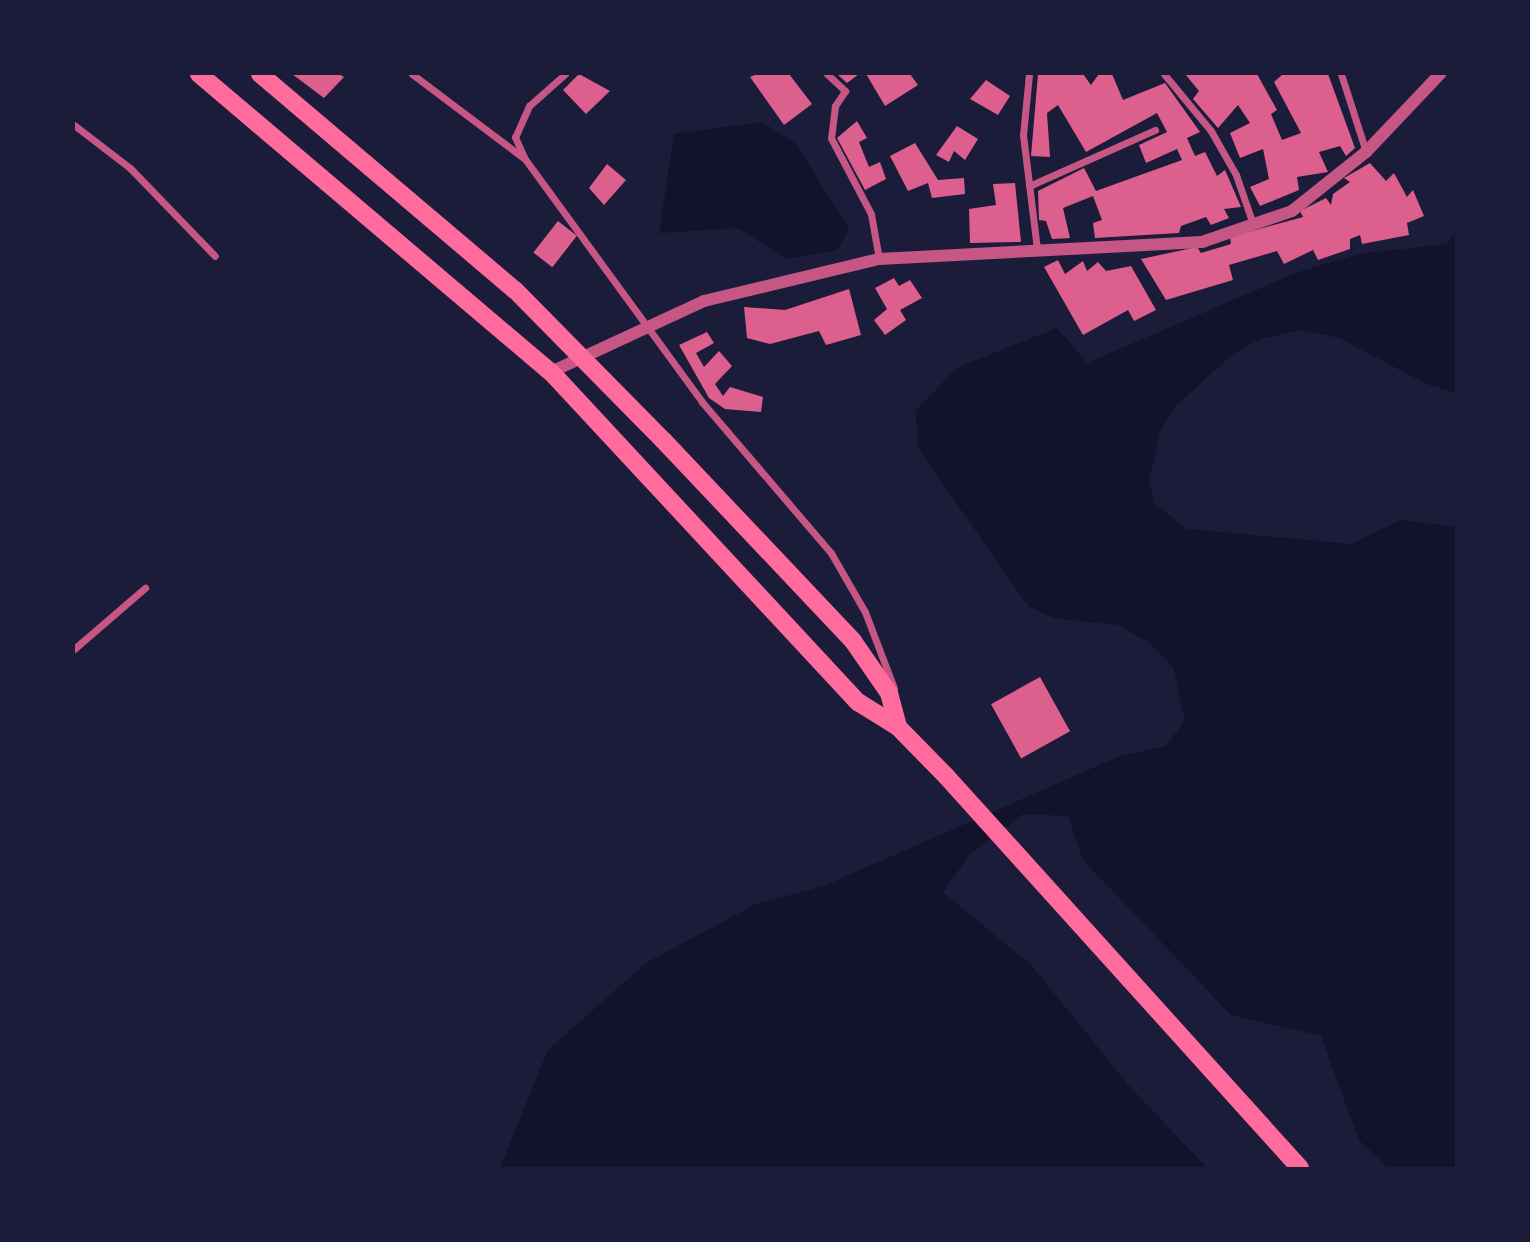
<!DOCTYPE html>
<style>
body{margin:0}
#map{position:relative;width:1530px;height:1242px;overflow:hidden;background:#1b1b3a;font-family:"Titillium Web",sans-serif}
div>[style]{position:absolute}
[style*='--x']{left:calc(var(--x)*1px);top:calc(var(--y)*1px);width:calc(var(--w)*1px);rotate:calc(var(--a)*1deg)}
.water>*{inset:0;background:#12122b}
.building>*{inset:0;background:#dd5f8e;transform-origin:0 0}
.minor>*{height:7px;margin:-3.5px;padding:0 3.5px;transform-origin:3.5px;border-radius:3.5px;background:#c65784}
.tertiary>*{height:12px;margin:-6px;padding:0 6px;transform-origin:6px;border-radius:6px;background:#c65784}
.trunk>*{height:18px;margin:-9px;padding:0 9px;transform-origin:9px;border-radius:9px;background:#ff6b9d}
span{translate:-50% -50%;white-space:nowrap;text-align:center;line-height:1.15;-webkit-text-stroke:5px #1b1b3a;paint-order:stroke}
.frame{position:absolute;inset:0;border:75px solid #1b1b3a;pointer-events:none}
</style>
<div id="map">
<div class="water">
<div style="clip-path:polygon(762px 122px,796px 144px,849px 229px,837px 250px,786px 259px,738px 228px,659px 233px,674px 134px)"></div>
<div style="clip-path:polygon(1456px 233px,1456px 393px,1429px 385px,1339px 338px,1302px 330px,1260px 339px,1230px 356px,1174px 408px,1160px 431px,1149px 481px,1154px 503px,1187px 529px,1351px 544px,1401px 520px,1456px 527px,1456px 1168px,1388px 1168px,1359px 1140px,1321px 1036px,1231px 1015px,1083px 860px,1068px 816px,1023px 814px,970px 854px,943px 892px,1031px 965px,1131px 1088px,1207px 1168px,500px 1168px,548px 1050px,646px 963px,754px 905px,826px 885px,1120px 756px,1166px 746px,1185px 720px,1173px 667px,1147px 641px,1117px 625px,1054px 618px,1028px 606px,918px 448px,916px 411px,956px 368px,1057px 328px,1087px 363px,1298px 272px,1359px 254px,1446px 244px)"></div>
</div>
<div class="building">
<div style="clip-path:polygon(292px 74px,339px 74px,344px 77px,324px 98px)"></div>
<div style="clip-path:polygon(579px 74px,610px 91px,586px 114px,563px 90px)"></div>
<div style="clip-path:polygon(757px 74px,789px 74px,812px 104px,784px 125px,750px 77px)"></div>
<div style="clip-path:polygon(837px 74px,859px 74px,847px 83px)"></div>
<div style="clip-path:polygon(866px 74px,910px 74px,918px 85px,885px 106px)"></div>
<div style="clip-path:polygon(1038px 74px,1083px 74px,1091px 85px,1099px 74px,1112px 74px,1123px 100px,1165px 83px,1200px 132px,1187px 138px,1195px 156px,1205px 152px,1217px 176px,1225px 170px,1241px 207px,1224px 209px,1229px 218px,1211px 225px,1206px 217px,1181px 226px,1179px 233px,1095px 238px,1093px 223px,1102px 220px,1093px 196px,1063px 208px,1070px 238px,1052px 239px,1046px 221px,1039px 220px,1038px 191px,1084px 168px,1096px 191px,1182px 160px,1177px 149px,1146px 163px,1139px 145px,1167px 132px,1157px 113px,1086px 152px,1058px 105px,1047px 113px,1050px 157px,1031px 156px)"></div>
<div style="clip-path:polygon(1173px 74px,1257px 74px,1277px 110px,1271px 114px,1282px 140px,1301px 133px,1274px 82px,1283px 74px,1328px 74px,1355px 148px,1346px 156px,1340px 146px,1319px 152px,1328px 172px,1297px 177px,1299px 190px,1260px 206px,1250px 187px,1269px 179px,1263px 149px,1240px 158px,1230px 133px,1250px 123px,1238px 105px,1218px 128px,1193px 99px,1199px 91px,1185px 74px)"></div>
<div style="clip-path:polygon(986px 80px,1010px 96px,998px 115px,970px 99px)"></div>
<div style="clip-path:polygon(857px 121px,867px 138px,859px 142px,869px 167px,880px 162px,886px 179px,865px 190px,837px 138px)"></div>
<div style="clip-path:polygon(957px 126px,978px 139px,965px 160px,954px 151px,949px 162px,936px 155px)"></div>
<div style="clip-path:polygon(915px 143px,938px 180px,964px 178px,965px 194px,932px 198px,928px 183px,908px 191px,890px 156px)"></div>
<div style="clip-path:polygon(1370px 163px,1386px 181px,1394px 173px,1407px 197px,1413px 190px,1424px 216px,1407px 223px,1409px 235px,1362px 244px,1360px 235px,1350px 239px,1350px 249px,1318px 260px,1313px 250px,1284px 264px,1277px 251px,1229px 265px,1233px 280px,1166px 300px,1141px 259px,1197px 247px,1201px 253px,1231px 244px,1230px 237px,1303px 217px,1300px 211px,1326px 198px,1331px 205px,1333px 194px,1350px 182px,1344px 178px)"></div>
<div style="clip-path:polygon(607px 164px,626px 180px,604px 205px,589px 188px)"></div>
<div style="clip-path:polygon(1015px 183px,1021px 242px,970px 243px,969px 209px,996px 205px,993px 184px)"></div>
<div style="left:558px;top:221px;width:24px;height:40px;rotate:38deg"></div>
<div style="clip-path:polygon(1058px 260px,1065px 274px,1083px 261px,1087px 271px,1098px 262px,1106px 271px,1131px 266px,1156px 310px,1134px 321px,1128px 310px,1083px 335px,1044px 267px)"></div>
<div style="clip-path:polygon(894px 278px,899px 286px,910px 280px,922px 298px,900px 310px,906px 320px,885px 335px,874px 320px,887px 309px,875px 288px)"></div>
<div style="clip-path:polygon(849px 289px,861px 335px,826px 345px,819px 331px,770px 344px,747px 338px,744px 307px,785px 310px)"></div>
<div style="clip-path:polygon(707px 332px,714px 343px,696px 353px,704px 367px,719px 351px,732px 366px,715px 384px,723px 396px,730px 387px,763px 397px,761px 412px,725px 409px,709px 398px,679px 345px)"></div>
<div style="left:1040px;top:677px;width:62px;height:56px;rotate:61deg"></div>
</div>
<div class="minor">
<div style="--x:412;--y:74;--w:138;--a:37"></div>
<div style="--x:565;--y:74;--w:48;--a:138.4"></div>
<div style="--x:529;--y:106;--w:34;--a:114"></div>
<div style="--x:515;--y:137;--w:24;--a:66"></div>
<div style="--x:525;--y:159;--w:301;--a:53.9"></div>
<div style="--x:702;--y:402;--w:199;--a:49.5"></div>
<div style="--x:831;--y:553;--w:68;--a:60"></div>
<div style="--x:865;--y:612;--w:81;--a:69.1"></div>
<div style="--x:827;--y:74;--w:25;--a:43"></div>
<div style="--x:845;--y:91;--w:18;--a:124"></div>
<div style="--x:835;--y:106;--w:32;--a:97"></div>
<div style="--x:831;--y:138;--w:86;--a:62.2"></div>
<div style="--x:871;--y:214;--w:46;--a:79.9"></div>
<div style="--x:1029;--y:74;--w:61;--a:95.6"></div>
<div style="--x:1023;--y:135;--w:115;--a:83"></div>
<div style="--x:1164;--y:74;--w:74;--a:50.5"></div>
<div style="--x:1211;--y:131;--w:51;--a:60.4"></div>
<div style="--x:1236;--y:175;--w:52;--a:70.9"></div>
<div style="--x:1341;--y:74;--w:82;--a:72.2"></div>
<div style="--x:74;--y:125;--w:71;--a:37.5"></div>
<div style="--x:130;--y:168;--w:122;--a:46"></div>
<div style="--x:1029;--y:186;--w:138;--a:-24"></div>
<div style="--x:74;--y:649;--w:94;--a:-40.7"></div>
</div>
<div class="tertiary">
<div style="--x:551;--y:372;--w:169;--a:-24.9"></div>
<div style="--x:704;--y:301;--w:180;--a:-13.5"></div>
<div style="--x:879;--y:259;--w:323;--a:-3"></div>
<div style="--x:1202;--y:242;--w:95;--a:-19"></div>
<div style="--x:1292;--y:211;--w:95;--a:-38.6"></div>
<div style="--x:1366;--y:152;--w:108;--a:-46.5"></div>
</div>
<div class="trunk">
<div style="--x:199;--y:74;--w:461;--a:40.3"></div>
<div style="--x:551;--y:372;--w:451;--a:47.1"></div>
<div style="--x:858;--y:702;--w:47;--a:32"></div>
<div style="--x:898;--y:727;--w:69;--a:45.6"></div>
<div style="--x:946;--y:776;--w:528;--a:47.92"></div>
<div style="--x:260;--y:74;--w:334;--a:40.3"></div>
<div style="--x:515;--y:290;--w:211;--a:45.4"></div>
<div style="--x:663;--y:440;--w:277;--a:46.6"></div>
<div style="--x:853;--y:641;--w:63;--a:55.3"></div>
<div style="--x:889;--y:693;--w:35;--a:75"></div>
</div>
<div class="frame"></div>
</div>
